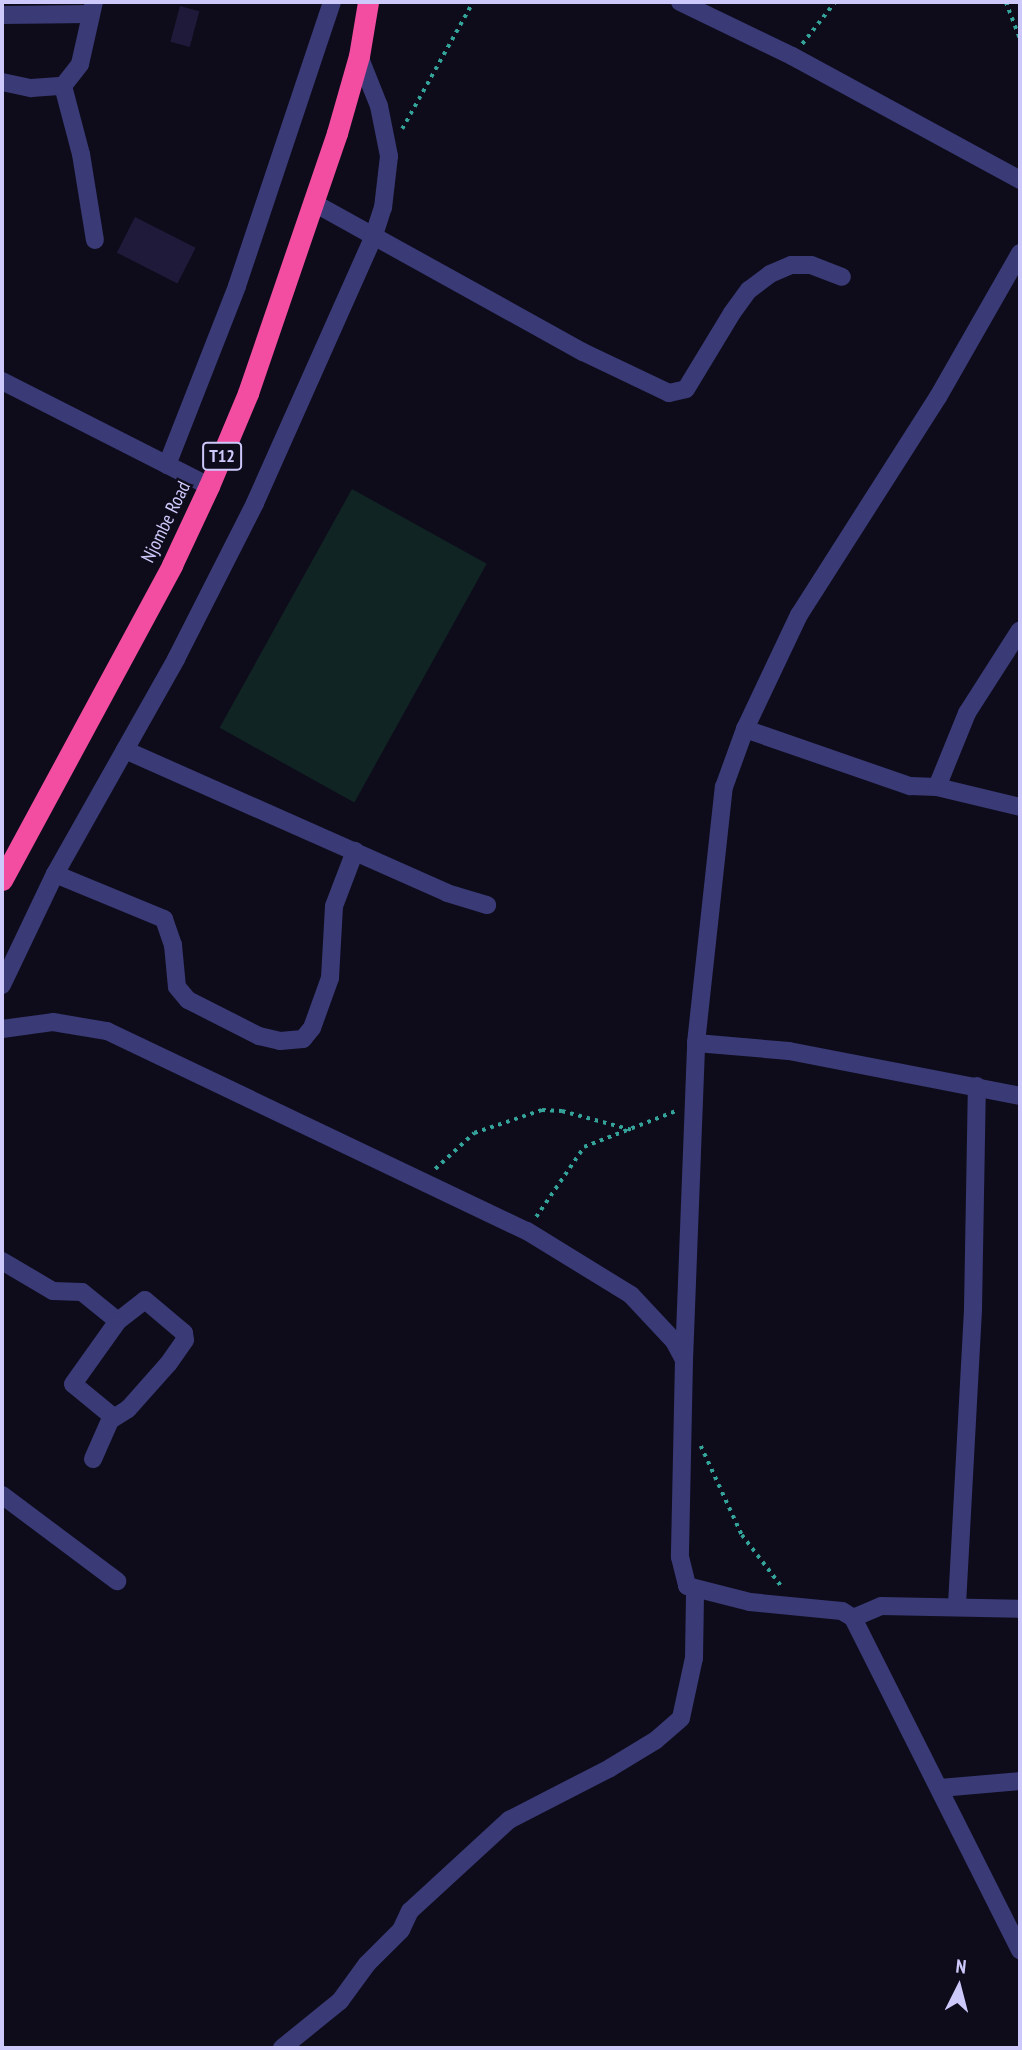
<!DOCTYPE html>
<style>
body{margin:0}
#map{position:relative;width:1022px;height:2050px;overflow:hidden;background:#0e0c1b;font-family:"PT Sans Narrow",sans-serif}
div>[style]{position:absolute}
[style*='--x']{left:calc(var(--x)*1px);top:calc(var(--y)*1px);width:calc(var(--w)*1px);rotate:calc(var(--a)*1deg)}
.green>*{inset:0;background:#102423;transform-origin:0 0}
.building>*{inset:0;background:#1f193a;transform-origin:0 0}
.path>*{height:3.5px;margin-top:-1.75px;transform-origin:0;background:repeating-linear-gradient(90deg,#34a49a 0 3.5px,transparent 0 8.5px)}
.minor>*{height:18px;margin:-9px;padding:0 9px;transform-origin:9px;border-radius:9px;background:#3a3a77}
.highway>*{height:21px;margin:-10.5px;padding:0 10.5px;transform-origin:10.5px;border-radius:10.5px;background:#f34da2}
span{translate:-50% -50%;white-space:nowrap;text-align:center;line-height:1.15;-webkit-text-stroke:5px #0e0c1b;paint-order:stroke}
.shield-label span{padding:2px 5px;background:#0e0c1b;border:2px solid;border-radius:5px;-webkit-text-stroke-width:0}
.shield-label{font-size:18px;color:#cdc9fb;font-weight:700}
.street-label{font-size:19px;color:#cdc9fb}
.frame{position:absolute;inset:0;border:4px solid #cdc9fb;pointer-events:none}
.north{position:absolute;left:924px;top:1952px;width:70px;height:70px;-webkit-text-stroke:5px #0e0c1b;paint-order:stroke;rotate:6deg;font-size:19px;font-weight:700;line-height:28px;text-align:center;color:#cdc9fb}
.north::after{content:'';display:block;margin:auto;width:24px;height:32px;background:#cdc9fb;clip-path:polygon(50% 0,100% 100%,50% 72%,0 100%)}
</style>
<div id="map">
<div class="green">
<div style="left:352px;top:489px;width:154px;height:273px;rotate:29deg"></div>
</div>
<div class="building">
<div style="left:180px;top:6px;width:20px;height:37px;rotate:15deg"></div>
<div style="left:135px;top:217px;width:68px;height:40px;rotate:27deg"></div>
</div>
<div class="path">
<div style="--x:1006;--y:2;--w:40;--a:69"></div>
<div style="--x:802;--y:44;--w:53;--a:-51.8"></div>
<div style="--x:402;--y:129;--w:145;--a:-60.8"></div>
<div style="--x:435;--y:1169;--w:53;--a:-42.7"></div>
<div style="--x:474;--y:1133;--w:72;--a:-18.7"></div>
<div style="--x:542;--y:1110;--w:20;--a:3"></div>
<div style="--x:562;--y:1111;--w:73;--a:15.2"></div>
<div style="--x:536;--y:1217;--w:85;--a:-55.6"></div>
<div style="--x:584;--y:1147;--w:99;--a:-21.4"></div>
<div style="--x:701;--y:1446;--w:98;--a:65.3"></div>
<div style="--x:742;--y:1535;--w:66;--a:52.4"></div>
</div>
<div class="minor">
<div style="--x:680;--y:2;--w:124;--a:25.7"></div>
<div style="--x:792;--y:56;--w:260;--a:28.5"></div>
<div style="--x:2;--y:15;--w:89;--a:-0.6"></div>
<div style="--x:2;--y:82;--w:30;--a:12"></div>
<div style="--x:31;--y:88;--w:32;--a:-4"></div>
<div style="--x:63;--y:86;--w:28;--a:-52"></div>
<div style="--x:80;--y:64;--w:64;--a:-77.3"></div>
<div style="--x:63;--y:86;--w:70;--a:75.2"></div>
<div style="--x:81;--y:154;--w:87;--a:80.8"></div>
<div style="--x:314;--y:203;--w:308;--a:29"></div>
<div style="--x:583;--y:352;--w:95;--a:25.5"></div>
<div style="--x:669;--y:393;--w:17;--a:-13"></div>
<div style="--x:686;--y:389;--w:89;--a:-58.8"></div>
<div style="--x:732;--y:313;--w:29;--a:-54"></div>
<div style="--x:749;--y:290;--w:26;--a:-37"></div>
<div style="--x:770;--y:274;--w:23;--a:-23"></div>
<div style="--x:791;--y:265;--w:20;--a:0"></div>
<div style="--x:811;--y:265;--w:33;--a:21"></div>
<div style="--x:2;--y:381;--w:232;--a:26.9"></div>
<div style="--x:167;--y:465;--w:192;--a:-68.6"></div>
<div style="--x:237;--y:286;--w:299;--a:-71.5"></div>
<div style="--x:745;--y:729;--w:175;--a:19.1"></div>
<div style="--x:910;--y:786;--w:27;--a:2"></div>
<div style="--x:937;--y:787;--w:85;--a:13.5"></div>
<div style="--x:125;--y:750;--w:352;--a:23.9"></div>
<div style="--x:447;--y:893;--w:42;--a:16.7"></div>
<div style="--x:937;--y:787;--w:80;--a:-67.9"></div>
<div style="--x:967;--y:713;--w:98;--a:-57.4"></div>
<div style="--x:55;--y:874;--w:118;--a:22.4"></div>
<div style="--x:164;--y:919;--w:28;--a:71"></div>
<div style="--x:173;--y:945;--w:42;--a:84.6"></div>
<div style="--x:177;--y:987;--w:17;--a:50"></div>
<div style="--x:188;--y:1000;--w:80;--a:26.9"></div>
<div style="--x:259;--y:1036;--w:22;--a:13"></div>
<div style="--x:280;--y:1041;--w:23;--a:-5"></div>
<div style="--x:303;--y:1039;--w:14;--a:-51"></div>
<div style="--x:312;--y:1028;--w:53;--a:-70.2"></div>
<div style="--x:330;--y:978;--w:72;--a:-86.8"></div>
<div style="--x:334;--y:906;--w:59;--a:-69.1"></div>
<div style="--x:2;--y:985;--w:123;--a:-64.5"></div>
<div style="--x:55;--y:874;--w:247;--a:-60.6"></div>
<div style="--x:176;--y:659;--w:175;--a:-63.1"></div>
<div style="--x:255;--y:503;--w:290;--a:-66"></div>
<div style="--x:373;--y:238;--w:32;--a:-72"></div>
<div style="--x:383;--y:208;--w:52;--a:-83.4"></div>
<div style="--x:389;--y:156;--w:51;--a:-101.3"></div>
<div style="--x:379;--y:106;--w:54;--a:-111.8"></div>
<div style="--x:2;--y:1029;--w:51;--a:-7.8"></div>
<div style="--x:53;--y:1022;--w:55;--a:9.5"></div>
<div style="--x:107;--y:1031;--w:465;--a:25.5"></div>
<div style="--x:527;--y:1231;--w:122;--a:31.6"></div>
<div style="--x:631;--y:1295;--w:63;--a:46.9"></div>
<div style="--x:674;--y:1341;--w:21;--a:62"></div>
<div style="--x:684;--y:1360;--w:197;--a:91.2"></div>
<div style="--x:680;--y:1557;--w:30;--a:76"></div>
<div style="--x:687;--y:1586;--w:65;--a:14.3"></div>
<div style="--x:750;--y:1602;--w:92;--a:5.6"></div>
<div style="--x:842;--y:1611;--w:13;--a:32"></div>
<div style="--x:853;--y:1618;--w:372;--a:63.3"></div>
<div style="--x:696;--y:1043;--w:93;--a:4.9"></div>
<div style="--x:789;--y:1051;--w:235;--a:11"></div>
<div style="--x:2;--y:1261;--w:59;--a:30.5"></div>
<div style="--x:53;--y:1291;--w:29;--a:2"></div>
<div style="--x:82;--y:1292;--w:46;--a:38.9"></div>
<div style="--x:118;--y:1321;--w:34;--a:-38"></div>
<div style="--x:145;--y:1300;--w:51;--a:40.2"></div>
<div style="--x:184;--y:1333;--w:7;--a:82"></div>
<div style="--x:185;--y:1340;--w:29;--a:125"></div>
<div style="--x:168;--y:1364;--w:60;--a:131.6"></div>
<div style="--x:128;--y:1409;--w:19;--a:148"></div>
<div style="--x:684;--y:1360;--w:317;--a:-87.8"></div>
<div style="--x:696;--y:1043;--w:258;--a:-83.8"></div>
<div style="--x:724;--y:787;--w:62;--a:-70.1"></div>
<div style="--x:745;--y:729;--w:126;--a:-64.7"></div>
<div style="--x:799;--y:615;--w:259;--a:-57.5"></div>
<div style="--x:938;--y:397;--w:166;--a:-60.3"></div>
<div style="--x:93;--y:1459;--w:47;--a:-66.2"></div>
<div style="--x:112;--y:1416;--w:50;--a:-140.6"></div>
<div style="--x:73;--y:1384;--w:77;--a:-54.5"></div>
<div style="--x:2;--y:1495;--w:144;--a:36.8"></div>
<div style="--x:957;--y:1605;--w:296;--a:-86.9"></div>
<div style="--x:973;--y:1309;--w:223;--a:-89"></div>
<div style="--x:853;--y:1618;--w:30;--a:-23"></div>
<div style="--x:881;--y:1606;--w:139;--a:1.2"></div>
<div style="--x:940;--y:1788;--w:80;--a:-5"></div>
<div style="--x:282;--y:2048;--w:75;--a:-39"></div>
<div style="--x:340;--y:2001;--w:46;--a:-53.9"></div>
<div style="--x:367;--y:1964;--w:48;--a:-45"></div>
<div style="--x:401;--y:1930;--w:21;--a:-65"></div>
<div style="--x:410;--y:1911;--w:134;--a:-42.6"></div>
<div style="--x:509;--y:1820;--w:114;--a:-27.2"></div>
<div style="--x:610;--y:1768;--w:54;--a:-31.3"></div>
<div style="--x:656;--y:1740;--w:33;--a:-41"></div>
<div style="--x:681;--y:1718;--w:61;--a:-77.8"></div>
<div style="--x:694;--y:1658;--w:66;--a:-89.1"></div>
</div>
<div class="highway">
<div style="--x:2;--y:880;--w:358;--a:-61.6"></div>
<div style="--x:172;--y:565;--w:87;--a:-64.9"></div>
<div style="--x:209;--y:486;--w:101;--a:-67.2"></div>
<div style="--x:248;--y:393;--w:275;--a:-71.1"></div>
<div style="--x:337;--y:133;--w:80;--a:-74.1"></div>
<div style="--x:359;--y:56;--w:55;--a:-80.5"></div>
</div>
<div class="shield-label">
<span style="left:222px;top:456px">T12</span>
</div>
<div class="street-label">
<span style="left:166px;top:522px;rotate:-64deg">Njombe Road</span>
</div>
<div class="frame"></div>
<div class="north">N</div>
</div>
